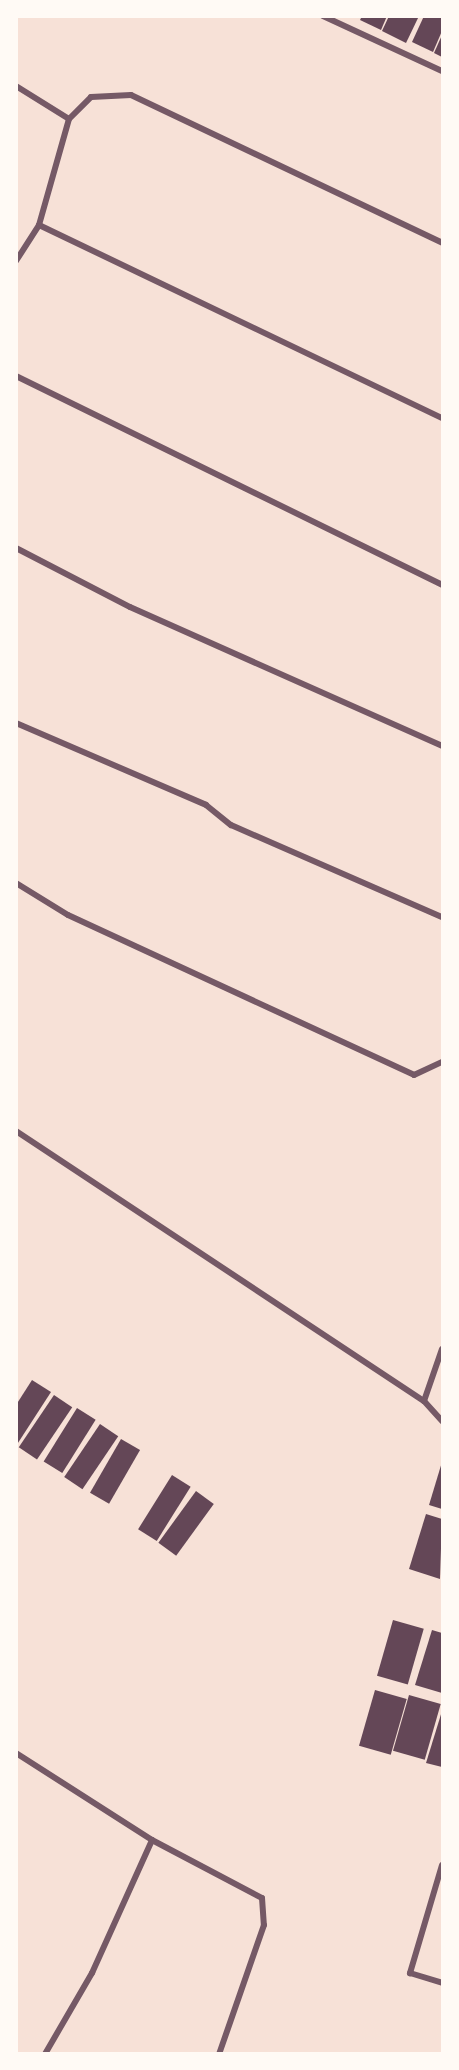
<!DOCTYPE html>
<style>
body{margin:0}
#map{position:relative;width:459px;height:2070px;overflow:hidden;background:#f7e1d7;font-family:Barlow,sans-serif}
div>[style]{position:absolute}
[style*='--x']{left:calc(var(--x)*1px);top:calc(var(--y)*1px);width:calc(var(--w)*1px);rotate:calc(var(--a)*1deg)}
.building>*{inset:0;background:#644757;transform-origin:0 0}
.minor>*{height:6px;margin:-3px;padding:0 3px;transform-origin:3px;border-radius:3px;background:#755966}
span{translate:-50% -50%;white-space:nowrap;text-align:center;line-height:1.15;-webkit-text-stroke:4.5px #fffaf5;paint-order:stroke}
.frame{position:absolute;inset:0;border:18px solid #fffaf5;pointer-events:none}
</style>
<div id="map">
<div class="building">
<div style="clip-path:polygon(362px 16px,387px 16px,381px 30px,360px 20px)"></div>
<div style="clip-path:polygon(389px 16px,419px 16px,406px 43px,382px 31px)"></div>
<div style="clip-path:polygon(424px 16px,442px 16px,442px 31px,433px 52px,412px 42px)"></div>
<div style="clip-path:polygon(442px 35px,442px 57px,434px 53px)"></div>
<div style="clip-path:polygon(32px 1380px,51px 1392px,16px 1446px,16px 1405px)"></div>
<div style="left:54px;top:1395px;width:22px;height:63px;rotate:34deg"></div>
<div style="left:77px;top:1408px;width:22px;height:63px;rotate:32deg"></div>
<div style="left:100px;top:1424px;width:22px;height:64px;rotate:34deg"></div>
<div style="left:121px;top:1439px;width:22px;height:62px;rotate:30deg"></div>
<div style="clip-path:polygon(442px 1462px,442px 1509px,429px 1505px)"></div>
<div style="left:172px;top:1475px;width:22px;height:64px;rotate:32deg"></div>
<div style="left:196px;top:1491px;width:22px;height:64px;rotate:36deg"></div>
<div style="clip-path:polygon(426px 1514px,442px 1519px,440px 1579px,409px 1569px)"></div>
<div style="left:393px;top:1620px;width:32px;height:58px;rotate:16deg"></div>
<div style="clip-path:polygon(432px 1630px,442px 1633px,442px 1693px,415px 1685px)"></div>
<div style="left:375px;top:1690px;width:33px;height:58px;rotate:16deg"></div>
<div style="left:409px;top:1695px;width:33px;height:58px;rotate:16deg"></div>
<div style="clip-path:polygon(442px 1711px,442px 1767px,426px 1763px)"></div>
</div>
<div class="minor">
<div style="--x:323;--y:16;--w:131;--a:24.8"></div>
<div style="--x:16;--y:86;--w:62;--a:31.9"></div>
<div style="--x:39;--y:225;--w:447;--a:25.6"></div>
<div style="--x:16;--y:261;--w:43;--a:-57.4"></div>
<div style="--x:39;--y:225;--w:110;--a:-74.2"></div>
<div style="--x:69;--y:119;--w:31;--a:-45"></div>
<div style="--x:91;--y:97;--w:40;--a:-2.9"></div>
<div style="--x:131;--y:95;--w:344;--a:25.4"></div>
<div style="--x:16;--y:376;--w:475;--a:26.1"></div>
<div style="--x:16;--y:548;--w:128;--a:27.4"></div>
<div style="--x:130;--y:607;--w:342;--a:24"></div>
<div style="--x:16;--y:723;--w:207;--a:23.3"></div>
<div style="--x:206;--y:805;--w:32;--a:39"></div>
<div style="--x:231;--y:825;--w:230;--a:23.6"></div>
<div style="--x:16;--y:883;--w:61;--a:31.6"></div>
<div style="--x:68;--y:915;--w:381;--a:24.8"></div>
<div style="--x:414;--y:1075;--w:31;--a:-25"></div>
<div style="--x:16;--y:1131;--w:489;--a:33.5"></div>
<div style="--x:424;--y:1401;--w:27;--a:48"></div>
<div style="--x:424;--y:1401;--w:55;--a:-70.9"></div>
<div style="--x:16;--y:1753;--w:161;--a:32.6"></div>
<div style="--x:152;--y:1840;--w:124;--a:27.8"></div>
<div style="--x:262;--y:1898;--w:27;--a:86"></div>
<div style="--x:264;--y:1925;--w:137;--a:109.2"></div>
<div style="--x:442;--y:1865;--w:113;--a:106.5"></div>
<div style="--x:410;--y:1973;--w:34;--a:17"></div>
<div style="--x:45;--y:2054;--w:94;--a:-59.9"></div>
<div style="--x:92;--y:1973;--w:146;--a:-65.7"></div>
</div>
<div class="frame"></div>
</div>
